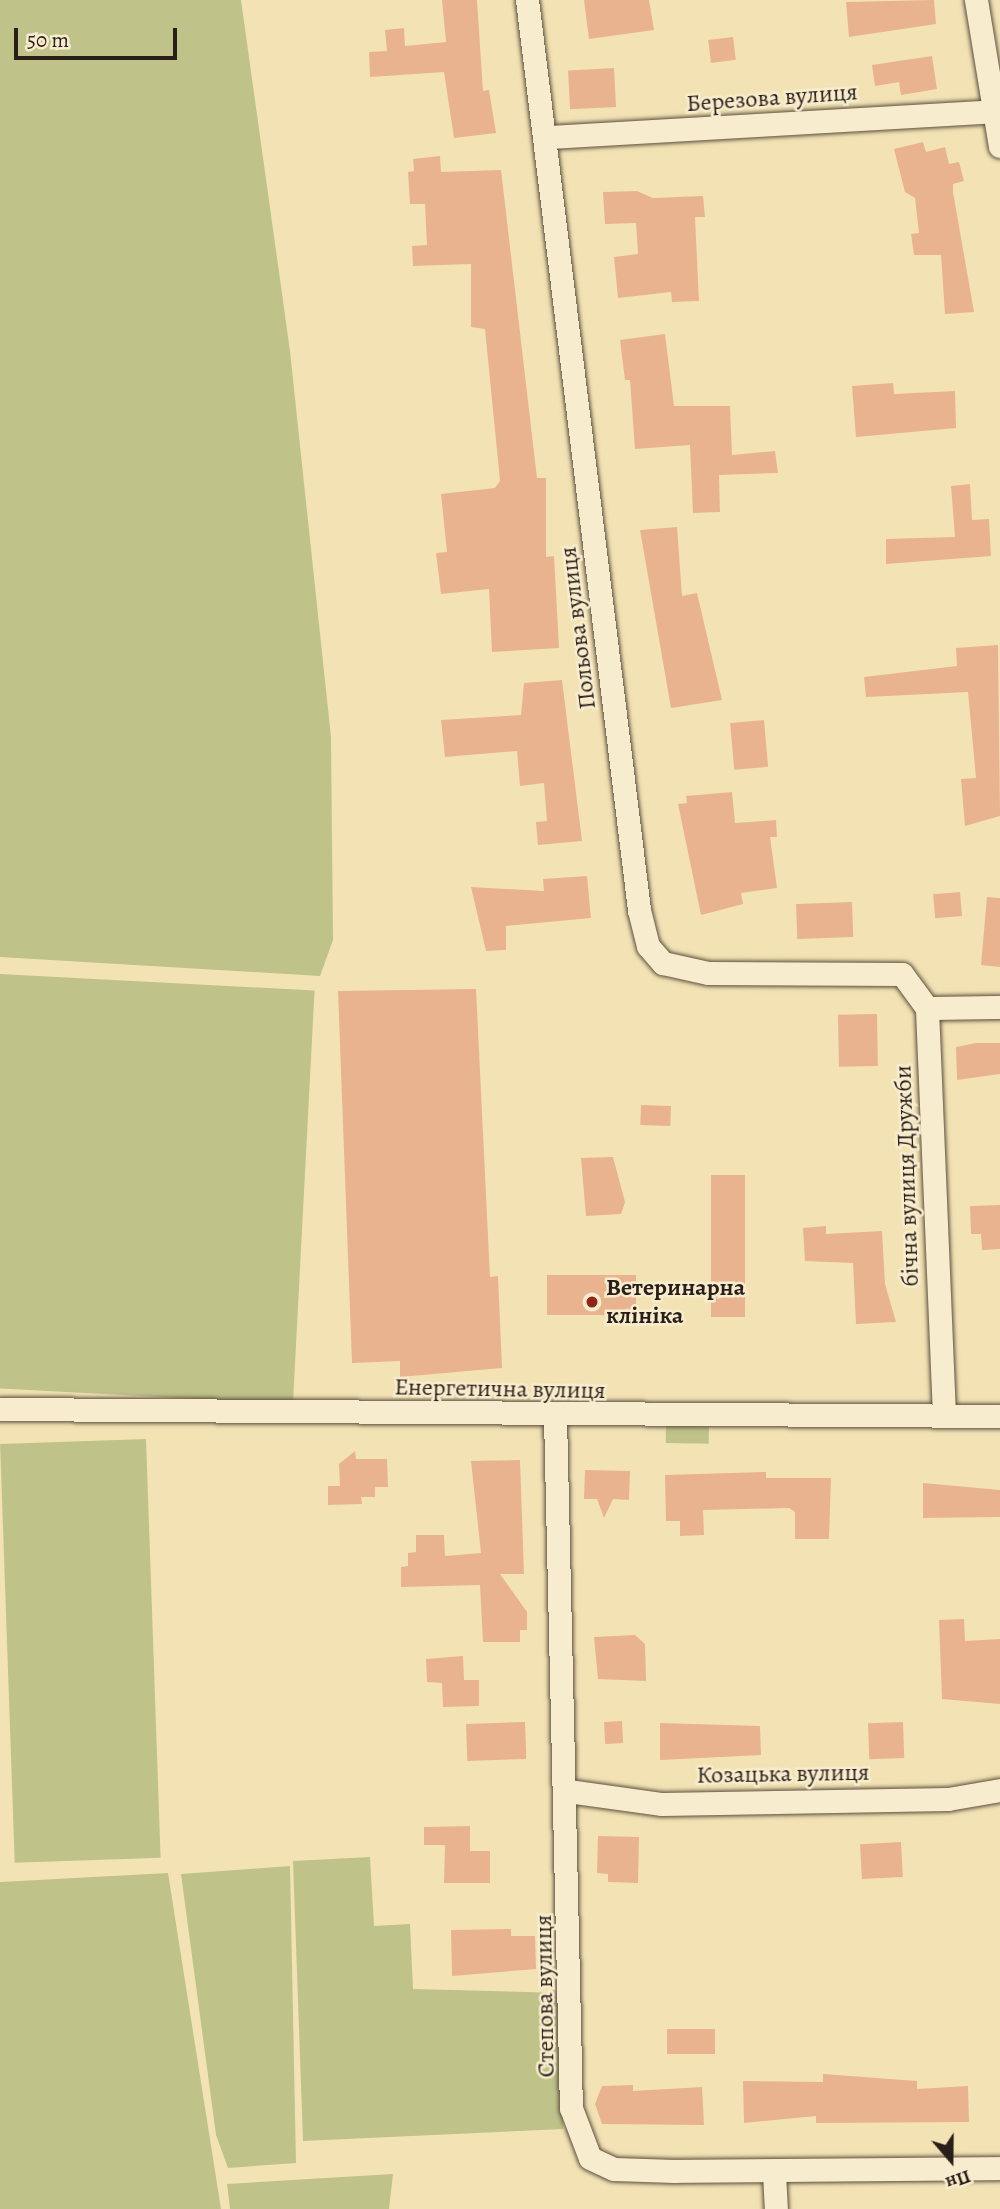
<!DOCTYPE html>
<meta charset="utf-8">
<style>
body{margin:0}
#map{position:relative;width:1000px;height:2209px;overflow:hidden;background:#f3e3b4;font-family:Alegreya,serif}
div>[style]{position:absolute}
[style*='--x']{left:calc(var(--x)*1px);top:calc(var(--y)*1px);width:calc(var(--w)*1px);rotate:calc(var(--a)*1deg)}
.green>*{inset:0;background:#bfc38a;transform-origin:0 0}
.building>*{inset:0;background:#e9b390;transform-origin:0 0}
.roads{filter:drop-shadow(0 0 2px #5c4f3f) drop-shadow(0 0 2px #5c4f3f)}
.street>*{height:23px;margin:-11.5px;padding:0 11.5px;transform-origin:11.5px;border-radius:11.5px;background:#f7edce}
.dots>*{width:19px;height:19px;translate:-50% -50%;box-sizing:border-box;border:4px solid #f7edce;border-radius:50%}
span{translate:-50% -50%;white-space:nowrap;text-align:center;line-height:1.15;-webkit-text-stroke:5px #f7edce;paint-order:stroke}
.street-label{font-size:24px;color:#2a1e18}
.poi-label{font-size:24px;color:#2a1e18;font-weight:700}
.left{translate:0 -50%;text-align:left}
.north{position:absolute;left:916px;top:2125px;width:70px;height:70px;-webkit-text-stroke:5px #f7edce;paint-order:stroke;rotate:160deg;font-size:19px;font-weight:700;line-height:28px;text-align:center;color:#2a1e18}
.north::after{content:'';display:block;margin:auto;width:24px;height:32px;background:#2a1e18;clip-path:polygon(50% 0,100% 100%,50% 72%,0 100%)}
.scale{position:absolute;left:14px;top:28px;width:163px;height:32px;box-sizing:border-box;border:4px solid #2a1e18;border-top:0;padding-left:9px;font-size:21px;line-height:24px;white-space:nowrap;color:#2a1e18;-webkit-text-stroke:5px #f7edce;paint-order:stroke}
</style>
<div id="map">
<div class="green">
<div style="clip-path:polygon(0 0,241px 0,290px 351px,331px 737px,333px 940px,320px 976px,0 957px)"></div>
<div style="left:0;top:974px;width:315px;height:414px;rotate:3deg"></div>
<div style="left:666px;top:1426px;width:43px;height:17px;rotate:1deg"></div>
<div style="left:146px;top:1439px;width:419px;height:146px;rotate:88deg"></div>
<div style="clip-path:polygon(370px 1857px,374px 1926px,410px 1924px,413px 1989px,562px 1993px,563px 2129px,303px 2141px,293px 1861px)"></div>
<div style="clip-path:polygon(290px 1866px,296px 2163px,228px 2168px,216px 2135px,181px 1874px)"></div>
<div style="clip-path:polygon(168px 1873px,221px 2209px,0 2209px,0 1882px)"></div>
<div style="clip-path:polygon(393px 2174px,389px 2209px,230px 2209px,227px 2184px)"></div>
</div>
<div class="building">
<div style="clip-path:polygon(442px 0,477px 0,483px 91px,489px 90px,496px 133px,454px 138px,444px 72px,370px 77px,369px 52px,387px 51px,385px 30px,404px 28px,405px 46px,446px 42px)"></div>
<div style="clip-path:polygon(584px 0,649px 0,654px 30px,589px 39px)"></div>
<div style="clip-path:polygon(934px 0,936px 24px,849px 37px,846px 2px)"></div>
<div style="left:733px;top:37px;width:23px;height:25px;rotate:83deg"></div>
<div style="clip-path:polygon(932px 56px,937px 89px,901px 95px,899px 82px,875px 86px,872px 65px)"></div>
<div style="left:614px;top:68px;width:39px;height:46px;rotate:87deg"></div>
<div style="clip-path:polygon(923px 142px,926px 152px,945px 147px,949px 164px,959px 162px,964px 181px,953px 184px,953px 192px,974px 312px,945px 314px,941px 255px,914px 255px,911px 234px,919px 233px,915px 198px,905px 192px,894px 149px)"></div>
<div style="clip-path:polygon(440px 156px,441px 172px,501px 170px,537px 478px,546px 478px,546px 557px,554px 556px,559px 648px,492px 652px,489px 589px,441px 594px,436px 553px,447px 552px,441px 494px,495px 488px,500px 481px,485px 329px,471px 327px,471px 264px,413px 266px,412px 246px,427px 245px,425px 204px,410px 204px,408px 172px,414px 171px,413px 159px)"></div>
<div style="clip-path:polygon(637px 191px,653px 198px,703px 196px,705px 217px,695px 217px,699px 301px,672px 302px,671px 292px,618px 298px,614px 257px,638px 254px,636px 223px,605px 224px,603px 192px)"></div>
<div style="clip-path:polygon(665px 334px,674px 406px,730px 406px,732px 455px,775px 451px,778px 473px,719px 475px,720px 512px,693px 513px,690px 445px,635px 449px,630px 380px,625px 380px,620px 340px)"></div>
<div style="clip-path:polygon(893px 383px,894px 394px,955px 391px,956px 428px,856px 437px,852px 386px)"></div>
<div style="clip-path:polygon(970px 484px,972px 520px,989px 519px,991px 556px,886px 564px,886px 539px,955px 537px,951px 486px)"></div>
<div style="clip-path:polygon(677px 527px,682px 596px,697px 593px,722px 700px,671px 708px,640px 530px)"></div>
<div style="clip-path:polygon(998px 645px,1000px 816px,965px 826px,961px 779px,976px 778px,968px 692px,866px 697px,864px 677px,957px 666px,956px 648px)"></div>
<div style="clip-path:polygon(562px 680px,582px 841px,538px 845px,536px 822px,547px 821px,544px 783px,520px 786px,517px 751px,445px 757px,441px 720px,521px 715px,524px 683px)"></div>
<div style="left:764px;top:720px;width:47px;height:34px;rotate:85deg"></div>
<div style="clip-path:polygon(732px 792px,735px 823px,776px 820px,777px 837px,770px 837px,777px 888px,741px 893px,743px 904px,701px 915px,678px 804px,687px 803px,686px 796px)"></div>
<div style="clip-path:polygon(587px 876px,591px 918px,506px 926px,506px 950px,486px 951px,471px 887px,544px 891px,543px 879px)"></div>
<div style="left:960px;top:892px;width:24px;height:27px;rotate:85deg"></div>
<div style="clip-path:polygon(987px 897px,1000px 898px,1000px 967px,981px 965px)"></div>
<div style="left:852px;top:902px;width:35px;height:56px;rotate:88deg"></div>
<div style="clip-path:polygon(476px 989px,490px 1277px,498px 1276px,502px 1368px,400px 1377px,400px 1361px,352px 1363px,338px 991px)"></div>
<div style="left:877px;top:1014px;width:52px;height:39px;rotate:89deg"></div>
<div style="clip-path:polygon(976px 1043px,1000px 1043px,1000px 1074px,957px 1080px,956px 1047px)"></div>
<div style="left:641px;top:1105px;width:30px;height:20px;rotate:2deg"></div>
<div style="clip-path:polygon(613px 1157px,625px 1202px,621px 1214px,586px 1216px,581px 1158px)"></div>
<div style="left:711px;top:1175px;width:34px;height:142px"></div>
<div style="clip-path:polygon(1000px 1205px,1000px 1249px,982px 1250px,981px 1234px,971px 1234px,970px 1206px)"></div>
<div style="clip-path:polygon(826px 1226px,826px 1234px,882px 1231px,885px 1284px,896px 1322px,856px 1324px,853px 1263px,805px 1261px,803px 1228px)"></div>
<div style="left:636px;top:1275px;width:40px;height:89px;rotate:90deg"></div>
<div style="clip-path:polygon(355px 1451px,356px 1459px,387px 1459px,388px 1487px,375px 1487px,375px 1497px,361px 1497px,362px 1504px,328px 1505px,328px 1486px,340px 1486px,339px 1464px)"></div>
<div style="clip-path:polygon(520px 1460px,524px 1574px,500px 1574px,527px 1612px,527px 1630px,520px 1630px,520px 1642px,483px 1642px,480px 1585px,401px 1587px,401px 1567px,408px 1566px,408px 1553px,416px 1552px,416px 1535px,444px 1535px,445px 1556px,481px 1553px,471px 1461px)"></div>
<div style="clip-path:polygon(585px 1470px,630px 1471px,629px 1500px,613px 1499px,604px 1518px,597px 1499px,584px 1499px)"></div>
<div style="clip-path:polygon(766px 1472px,766px 1478px,831px 1478px,829px 1539px,795px 1539px,795px 1512px,789px 1508px,703px 1510px,704px 1535px,680px 1536px,680px 1521px,666px 1521px,665px 1475px)"></div>
<div style="clip-path:polygon(923px 1483px,1000px 1490px,1000px 1517px,923px 1518px)"></div>
<div style="clip-path:polygon(964px 1619px,965px 1641px,1000px 1639px,1000px 1704px,942px 1699px,939px 1620px)"></div>
<div style="clip-path:polygon(635px 1635px,645px 1644px,646px 1681px,598px 1679px,594px 1637px)"></div>
<div style="clip-path:polygon(463px 1656px,464px 1680px,479px 1680px,479px 1706px,443px 1707px,442px 1683px,427px 1682px,426px 1659px)"></div>
<div style="left:622px;top:1721px;width:22px;height:18px;rotate:87deg"></div>
<div style="left:525px;top:1722px;width:37px;height:59px;rotate:88deg"></div>
<div style="left:903px;top:1722px;width:36px;height:35px;rotate:88deg"></div>
<div style="clip-path:polygon(660px 1723px,760px 1726px,761px 1755px,660px 1760px)"></div>
<div style="clip-path:polygon(470px 1826px,470px 1851px,490px 1851px,490px 1883px,444px 1883px,445px 1845px,424px 1845px,424px 1827px)"></div>
<div style="clip-path:polygon(598px 1836px,639px 1837px,638px 1883px,608px 1882px,608px 1874px,597px 1873px)"></div>
<div style="left:901px;top:1842px;width:35px;height:41px;rotate:87deg"></div>
<div style="clip-path:polygon(511px 1929px,511px 1936px,535px 1936px,536px 1969px,452px 1976px,451px 1930px)"></div>
<div style="left:667px;top:2029px;width:48px;height:25px"></div>
<div style="clip-path:polygon(823px 2074px,917px 2081px,917px 2089px,968px 2086px,969px 2122px,816px 2123px,816px 2116px,744px 2123px,743px 2081px,823px 2082px)"></div>
<div style="clip-path:polygon(633px 2085px,633px 2091px,702px 2087px,704px 2125px,602px 2124px,595px 2104px,602px 2086px)"></div>
</div>
<div class="roads">
<div class="street">
<div style="--x:527;--y:0;--w:917;--a:82.98"></div>
<div style="--x:639;--y:910;--w:37;--a:76"></div>
<div style="--x:648;--y:946;--w:23;--a:49"></div>
<div style="--x:663;--y:963;--w:46;--a:12.5"></div>
<div style="--x:708;--y:973;--w:194;--a:0.3"></div>
<div style="--x:902;--y:974;--w:42;--a:53.7"></div>
<div style="--x:976;--y:0;--w:148;--a:80.7"></div>
<div style="--x:548;--y:137;--w:453;--a:-3.3"></div>
<div style="--x:0;--y:1409;--w:1000;--a:0.4"></div>
<div style="--x:944;--y:1415;--w:407;--a:-92.4"></div>
<div style="--x:927;--y:1008;--w:73;--a:-0.8"></div>
<div style="--x:555;--y:1416;--w:692;--a:88.68"></div>
<div style="--x:571;--y:2108;--w:53;--a:69.2"></div>
<div style="--x:590;--y:2158;--w:26;--a:25"></div>
<div style="--x:614;--y:2169;--w:61;--a:1.9"></div>
<div style="--x:675;--y:2171;--w:325;--a:-0.5"></div>
<div style="--x:568;--y:1791;--w:95;--a:7.9"></div>
<div style="--x:662;--y:1804;--w:286;--a:-1"></div>
<div style="--x:948;--y:1799;--w:53;--a:-9.8"></div>
<div style="--x:774;--y:2173;--w:36;--a:87"></div>
</div>
</div>
<div class="dots">
<div style="left:592px;top:1302px;background:#8f2418"></div>
</div>
<div class="street-label">
<span style="left:772px;top:98px;rotate:-4deg">Березова вулиця</span>
<span style="left:578px;top:628px;rotate:-97deg">Польова вулиця</span>
<span style="left:907px;top:1176px;rotate:-92deg">бічна вулиця Дружби</span>
<span style="left:500px;top:1389px;rotate:1deg">Енергетична вулиця</span>
<span style="left:783px;top:1774px;rotate:-1deg">Козацька вулиця</span>
<span style="left:545px;top:1996px;rotate:-91deg">Степова вулиця</span>
</div>
<div class="poi-label">
<span class="left" style="left:606px;top:1302px">Ветеринарна<br>клініка</span>
</div>
<div class="north">Пн</div>
<div class="scale">50 m</div>
</div>
